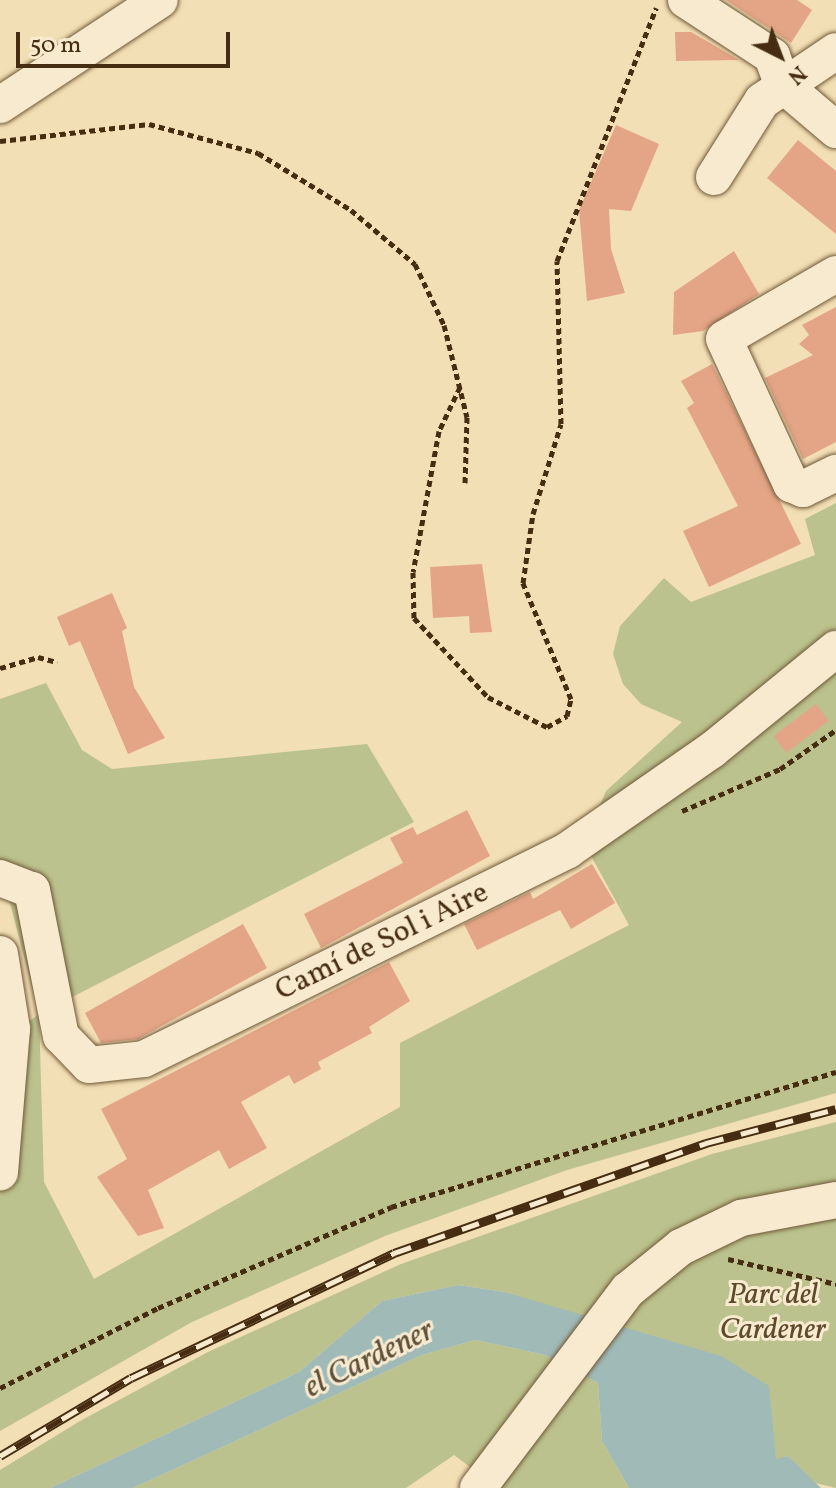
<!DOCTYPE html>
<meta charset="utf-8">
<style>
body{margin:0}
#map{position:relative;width:836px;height:1488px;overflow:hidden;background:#f3dfb5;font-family:Vollkorn,serif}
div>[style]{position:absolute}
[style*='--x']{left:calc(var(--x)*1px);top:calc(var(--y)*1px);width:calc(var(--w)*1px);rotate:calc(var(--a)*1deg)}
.green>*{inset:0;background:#bbc28d}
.water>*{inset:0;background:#a0bab8}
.building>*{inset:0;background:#e4a486;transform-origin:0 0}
.path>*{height:5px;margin-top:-2.5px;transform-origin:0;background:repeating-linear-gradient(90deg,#462c10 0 6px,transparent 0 10px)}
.roads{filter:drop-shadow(0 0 2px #715939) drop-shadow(0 0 2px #715939)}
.minor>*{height:36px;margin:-18px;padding:0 18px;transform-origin:18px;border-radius:18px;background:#f7eacf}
.rail>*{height:9px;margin-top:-4.5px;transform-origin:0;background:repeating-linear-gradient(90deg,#f7eacf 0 18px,#462c10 0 36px);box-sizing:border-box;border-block:2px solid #462c10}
span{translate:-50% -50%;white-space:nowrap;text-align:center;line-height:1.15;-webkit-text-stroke:6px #f7eacf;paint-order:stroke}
.street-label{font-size:30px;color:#462c10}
.park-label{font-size:30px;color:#5d4a29;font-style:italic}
.water-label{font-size:32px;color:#5c503a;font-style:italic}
.north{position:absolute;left:740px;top:16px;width:80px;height:80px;-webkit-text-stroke:6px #f7eacf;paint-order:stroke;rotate:138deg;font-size:22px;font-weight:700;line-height:32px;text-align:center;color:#462c10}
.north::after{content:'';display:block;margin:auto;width:28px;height:36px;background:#462c10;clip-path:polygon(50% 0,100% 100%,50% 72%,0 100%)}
.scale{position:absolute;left:16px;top:32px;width:214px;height:36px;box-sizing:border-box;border:4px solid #462c10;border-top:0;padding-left:10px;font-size:24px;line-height:28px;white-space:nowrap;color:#462c10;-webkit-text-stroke:6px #f7eacf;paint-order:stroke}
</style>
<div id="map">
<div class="green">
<div style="clip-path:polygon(836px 503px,836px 1093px,567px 1170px,385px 1236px,192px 1322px,0 1431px,0 1043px,39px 1014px,0 865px,0 699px,46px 683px,82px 750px,112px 769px,367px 744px,414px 822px,39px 1014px,44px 1182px,94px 1279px,400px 1107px,400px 1043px,629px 925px,584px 843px,606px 791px,682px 722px,641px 704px,623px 684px,613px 654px,620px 626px,664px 578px,691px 602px,815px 555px,805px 519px)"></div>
<div style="clip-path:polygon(836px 1122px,836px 1488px,811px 1482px,788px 1456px,776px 1460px,772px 1439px,634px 1335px,505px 1292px,458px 1285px,382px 1301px,299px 1372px,50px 1488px,0 1488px,0 1470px,80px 1421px,208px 1352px,401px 1264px,712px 1154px)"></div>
<div style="clip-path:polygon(475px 1340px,545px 1355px,598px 1383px,602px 1441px,629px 1488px,498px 1488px,454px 1455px,406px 1488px,133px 1488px,422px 1355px)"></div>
</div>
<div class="water">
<div style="clip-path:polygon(458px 1285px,505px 1292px,721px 1356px,769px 1386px,776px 1459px,788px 1456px,821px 1488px,629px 1488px,602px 1441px,598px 1383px,545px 1355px,475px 1340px,422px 1355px,133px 1488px,50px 1488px,299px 1372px,382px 1301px)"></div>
</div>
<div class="building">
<div style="clip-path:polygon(726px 0,797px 0,812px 10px,791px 43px)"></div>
<div style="clip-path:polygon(675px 32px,691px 32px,739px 60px,676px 61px)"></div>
<div style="clip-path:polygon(616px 125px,659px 144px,631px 211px,609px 209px,611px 249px,625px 293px,587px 301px,579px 210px)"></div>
<div style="clip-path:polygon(798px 140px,836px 171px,836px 234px,767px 178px)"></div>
<div style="clip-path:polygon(734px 251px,759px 294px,703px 331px,673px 335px,674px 292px)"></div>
<div style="clip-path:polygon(836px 307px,836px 442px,803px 459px,765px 378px,813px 355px,799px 344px,809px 335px,802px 325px)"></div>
<div style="clip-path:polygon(712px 364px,801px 544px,709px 587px,683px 531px,738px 506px,687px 408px,694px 403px,681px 381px)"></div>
<div style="clip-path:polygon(482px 564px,492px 632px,470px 633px,469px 616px,433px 618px,430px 567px)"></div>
<div style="clip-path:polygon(112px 593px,127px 628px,122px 631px,134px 687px,165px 738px,128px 754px,80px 641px,69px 646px,57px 617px)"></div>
<div style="left:816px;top:704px;width:21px;height:53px;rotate:53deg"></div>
<div style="clip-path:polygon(467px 810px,490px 856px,321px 948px,304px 914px,403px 863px,390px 838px,413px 827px,417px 835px)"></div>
<div style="clip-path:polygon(592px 864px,615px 903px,571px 929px,560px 910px,477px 950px,464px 924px,530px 892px,533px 899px)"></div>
<div style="clip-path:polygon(243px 924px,267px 968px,138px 1039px,101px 1043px,85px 1013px)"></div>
<div style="clip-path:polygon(389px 962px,410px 1001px,369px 1027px,372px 1033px,318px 1062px,321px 1069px,294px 1084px,289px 1075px,241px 1102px,267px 1148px,229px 1169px,219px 1150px,148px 1190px,164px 1228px,138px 1236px,97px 1177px,127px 1159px,101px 1109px)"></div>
</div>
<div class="path">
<div style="--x:0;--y:141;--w:150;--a:-6.5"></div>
<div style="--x:149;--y:124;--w:113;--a:14.9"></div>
<div style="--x:258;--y:153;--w:109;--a:31.5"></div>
<div style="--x:351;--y:210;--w:84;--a:40.2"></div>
<div style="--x:415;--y:264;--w:68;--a:64.6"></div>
<div style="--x:444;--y:325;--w:95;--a:76"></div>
<div style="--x:467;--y:417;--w:66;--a:91.7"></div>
<div style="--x:460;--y:387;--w:49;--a:115.5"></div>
<div style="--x:439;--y:431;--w:143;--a:100.4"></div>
<div style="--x:413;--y:572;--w:46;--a:88.8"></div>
<div style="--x:414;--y:618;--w:108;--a:46.9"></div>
<div style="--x:488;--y:697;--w:66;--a:27"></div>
<div style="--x:547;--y:727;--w:23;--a:-29"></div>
<div style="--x:567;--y:716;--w:17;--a:-77"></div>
<div style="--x:571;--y:699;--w:126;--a:-112.5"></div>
<div style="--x:523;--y:583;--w:70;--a:-81.8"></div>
<div style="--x:533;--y:514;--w:94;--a:-72.7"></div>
<div style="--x:561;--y:424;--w:163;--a:-91.4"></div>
<div style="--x:557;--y:261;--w:272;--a:-68.6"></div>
<div style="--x:0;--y:668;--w:40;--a:-16"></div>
<div style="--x:38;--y:657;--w:20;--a:15"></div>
<div style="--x:682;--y:811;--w:107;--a:-23.2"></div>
<div style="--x:780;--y:769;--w:68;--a:-34.9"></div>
<div style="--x:728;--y:1259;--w:111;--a:13"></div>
<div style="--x:0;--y:1388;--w:177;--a:-26.9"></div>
<div style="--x:158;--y:1308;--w:254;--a:-23.4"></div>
<div style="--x:391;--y:1207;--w:465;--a:-16.9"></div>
</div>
<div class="roads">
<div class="minor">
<div style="--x:686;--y:0;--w:103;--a:33.1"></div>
<div style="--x:772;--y:56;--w:30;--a:70"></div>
<div style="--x:782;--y:84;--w:71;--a:40.4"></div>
<div style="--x:0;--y:105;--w:191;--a:-33.3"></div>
<div style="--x:714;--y:177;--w:90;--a:-57.7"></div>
<div style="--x:762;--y:101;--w:89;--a:-34"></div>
<div style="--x:836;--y:274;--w:129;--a:149.9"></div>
<div style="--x:724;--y:339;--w:160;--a:65.2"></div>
<div style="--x:791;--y:484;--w:13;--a:23"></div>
<div style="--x:803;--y:489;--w:37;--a:-26"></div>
<div style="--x:0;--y:878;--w:34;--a:21"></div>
<div style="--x:32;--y:890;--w:149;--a:78.8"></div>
<div style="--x:61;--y:1036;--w:40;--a:46"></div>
<div style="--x:89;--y:1065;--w:55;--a:-6.2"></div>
<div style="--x:144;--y:1059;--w:473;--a:-26.2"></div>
<div style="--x:568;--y:850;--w:175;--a:-34.8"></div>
<div style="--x:712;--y:750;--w:160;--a:-39.2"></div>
<div style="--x:0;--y:954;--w:76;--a:80.9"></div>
<div style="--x:12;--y:1029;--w:144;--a:94.8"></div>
<div style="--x:478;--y:1488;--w:248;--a:-52.9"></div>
<div style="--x:628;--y:1290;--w:68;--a:-39.1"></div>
<div style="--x:681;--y:1247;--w:67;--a:-25.8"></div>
<div style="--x:741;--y:1218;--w:97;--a:-10.7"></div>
</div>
</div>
<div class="rail">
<div style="--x:0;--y:1456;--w:152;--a:-30.8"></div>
<div style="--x:131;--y:1378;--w:291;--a:-25.4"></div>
<div style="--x:394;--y:1253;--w:331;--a:-19.4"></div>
<div style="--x:706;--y:1143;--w:134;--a:-14.7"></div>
</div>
<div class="street-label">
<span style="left:382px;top:942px;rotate:-26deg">Camí de Sol i Aire</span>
</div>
<div class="park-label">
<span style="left:773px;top:1312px">Parc del<br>Cardener</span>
</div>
<div class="water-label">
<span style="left:370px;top:1360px;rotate:-26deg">el Cardener</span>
</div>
<div class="north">N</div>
<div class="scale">50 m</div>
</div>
